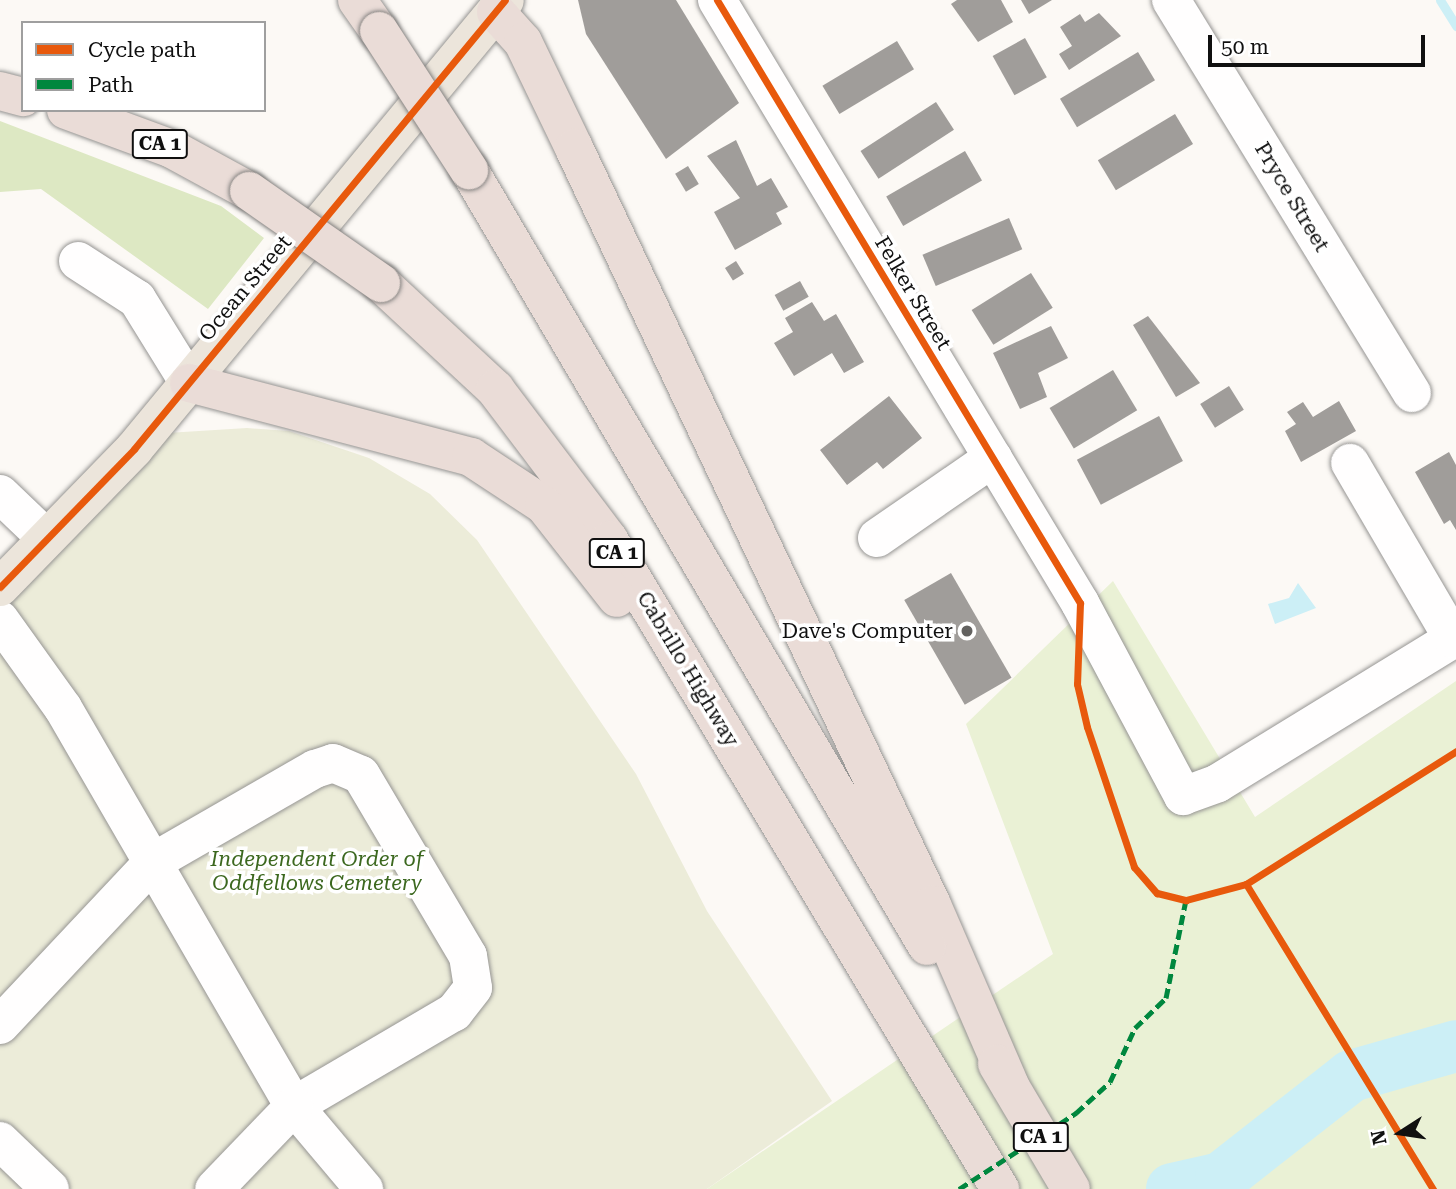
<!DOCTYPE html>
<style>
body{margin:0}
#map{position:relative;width:1456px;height:1189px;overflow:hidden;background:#fcf9f5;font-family:"Roboto Serif",serif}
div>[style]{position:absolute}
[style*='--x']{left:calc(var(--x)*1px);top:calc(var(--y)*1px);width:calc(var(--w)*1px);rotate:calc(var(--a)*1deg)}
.green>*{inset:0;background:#eaf1d5}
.forest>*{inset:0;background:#dde8c3}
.cemetery>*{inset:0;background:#ececd9}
.water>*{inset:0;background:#cceff6}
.stream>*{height:9px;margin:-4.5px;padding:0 4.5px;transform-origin:4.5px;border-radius:4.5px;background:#cceff6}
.river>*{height:52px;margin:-26px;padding:0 26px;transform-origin:26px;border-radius:26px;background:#cceff6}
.building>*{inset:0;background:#a09d9a;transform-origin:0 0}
.roads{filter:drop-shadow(0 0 2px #969593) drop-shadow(0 0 2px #969593)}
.minor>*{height:38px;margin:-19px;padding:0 19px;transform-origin:19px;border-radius:19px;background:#fffefe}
.major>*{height:38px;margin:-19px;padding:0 19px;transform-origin:19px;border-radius:19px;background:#ece5db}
.highway>*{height:38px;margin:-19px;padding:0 19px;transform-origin:19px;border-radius:19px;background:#eadcd7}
.bridges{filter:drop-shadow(0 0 2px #848280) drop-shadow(0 0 2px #848280)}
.highway-bridge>*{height:38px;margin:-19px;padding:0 19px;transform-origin:19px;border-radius:19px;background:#eadcd7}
.quiet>*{height:5px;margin-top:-2.5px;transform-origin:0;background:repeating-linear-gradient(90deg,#00873e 0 10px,transparent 0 15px)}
.cycleway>*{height:7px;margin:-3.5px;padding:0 3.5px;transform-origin:3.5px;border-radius:3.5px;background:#e8590c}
.dots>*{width:19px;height:19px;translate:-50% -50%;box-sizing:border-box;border:4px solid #fff;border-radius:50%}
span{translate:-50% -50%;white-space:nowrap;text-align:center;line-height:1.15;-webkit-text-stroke:7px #fff;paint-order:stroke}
.shield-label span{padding:2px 5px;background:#fff;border:2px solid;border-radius:5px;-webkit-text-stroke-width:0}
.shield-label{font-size:19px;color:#101010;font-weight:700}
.street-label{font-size:21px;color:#101010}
.poi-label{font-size:21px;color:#101010}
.right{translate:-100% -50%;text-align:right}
.park-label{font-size:21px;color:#3c681f;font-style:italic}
.legend{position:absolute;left:21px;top:21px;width:245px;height:91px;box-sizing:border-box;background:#fff;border:2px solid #9f9f9f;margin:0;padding:9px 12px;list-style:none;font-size:21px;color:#101010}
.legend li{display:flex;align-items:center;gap:14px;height:35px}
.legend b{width:35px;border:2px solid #9f9f9f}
.north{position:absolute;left:1365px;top:1098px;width:70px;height:70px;-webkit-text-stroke:5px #fff;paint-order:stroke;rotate:258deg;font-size:19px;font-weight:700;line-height:28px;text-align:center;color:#101010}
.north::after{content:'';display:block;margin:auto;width:24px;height:32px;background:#101010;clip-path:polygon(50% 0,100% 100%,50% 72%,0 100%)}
.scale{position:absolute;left:1208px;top:35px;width:217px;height:32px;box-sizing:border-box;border:4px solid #101010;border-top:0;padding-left:9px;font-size:21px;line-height:24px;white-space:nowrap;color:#101010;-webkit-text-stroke:5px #fff;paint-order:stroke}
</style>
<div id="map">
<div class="green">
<div style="clip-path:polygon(1113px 581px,1255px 817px,1456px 681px,1456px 1189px,707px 1189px,1053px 954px,966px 724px)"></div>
</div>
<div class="forest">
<div style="clip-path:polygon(0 121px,221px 206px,264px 238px,208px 309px,41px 189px,0 192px)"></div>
</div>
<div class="cemetery">
<div style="clip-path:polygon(247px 428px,289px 431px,369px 458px,430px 494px,477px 540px,636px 774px,707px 911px,832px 1101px,707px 1189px,0 1189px,0 592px,151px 434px)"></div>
</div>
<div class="water">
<div style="clip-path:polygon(1298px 583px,1316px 608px,1275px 624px,1268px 604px,1289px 598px)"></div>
</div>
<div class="stream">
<div style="--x:1440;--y:0;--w:31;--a:58"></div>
</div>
<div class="river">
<div style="--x:1172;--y:1189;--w:50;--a:-12.7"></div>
<div style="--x:1221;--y:1178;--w:165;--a:-38.1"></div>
<div style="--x:1351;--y:1076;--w:109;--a:-15.9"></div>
</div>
<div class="building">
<div style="clip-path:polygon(578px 0,676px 0,739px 103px,666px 159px,586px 34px)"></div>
<div style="clip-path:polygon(957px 0,1001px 0,1013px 22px,978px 42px,951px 4px)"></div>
<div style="clip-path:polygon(1021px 0,1052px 0,1029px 14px)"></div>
<div style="clip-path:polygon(1099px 13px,1121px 36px,1069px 70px,1059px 54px,1072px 46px,1060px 27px,1080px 14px,1085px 22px)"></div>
<div style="left:1025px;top:38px;width:45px;height:37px;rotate:61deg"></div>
<div style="left:897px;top:41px;width:33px;height:87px;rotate:59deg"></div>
<div style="left:1138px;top:52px;width:33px;height:91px;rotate:59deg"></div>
<div style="left:936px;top:102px;width:33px;height:90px;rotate:57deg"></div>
<div style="left:1175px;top:114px;width:35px;height:90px;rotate:59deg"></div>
<div style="clip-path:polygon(736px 140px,757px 186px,771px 178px,788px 207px,776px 213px,782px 224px,735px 250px,714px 212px,740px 198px,707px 156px)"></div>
<div style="left:965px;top:151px;width:34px;height:91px;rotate:60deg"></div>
<div style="left:688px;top:166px;width:21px;height:15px;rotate:59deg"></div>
<div style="left:1009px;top:218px;width:34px;height:94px;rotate:67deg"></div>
<div style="left:736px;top:261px;width:15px;height:13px;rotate:58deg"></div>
<div style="left:1031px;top:273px;width:41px;height:70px;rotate:58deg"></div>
<div style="left:800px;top:281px;width:18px;height:29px;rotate:61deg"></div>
<div style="clip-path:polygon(812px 302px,824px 321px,836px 314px,864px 362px,844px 373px,832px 353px,794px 376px,774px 343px,793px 332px,785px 318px)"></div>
<div style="clip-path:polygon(1148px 316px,1200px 383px,1176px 397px,1133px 325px)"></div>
<div style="clip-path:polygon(1051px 326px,1068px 358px,1038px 373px,1047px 397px,1020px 409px,993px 353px)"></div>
<div style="left:1113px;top:370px;width:47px;height:74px;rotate:59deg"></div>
<div style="left:1229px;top:386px;width:28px;height:34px;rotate:58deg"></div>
<div style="clip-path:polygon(889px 396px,922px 438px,883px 469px,877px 462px,847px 485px,820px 450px)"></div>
<div style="clip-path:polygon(1339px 401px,1356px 431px,1301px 462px,1285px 431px,1296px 424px,1287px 412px,1303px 402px,1313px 417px)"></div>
<div style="left:1159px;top:416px;width:51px;height:93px;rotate:62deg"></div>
<div style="clip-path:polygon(1449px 452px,1456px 465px,1456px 530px,1450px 520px,1444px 524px,1415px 472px)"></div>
<div style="left:951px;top:573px;width:121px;height:54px;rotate:60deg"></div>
</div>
<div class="roads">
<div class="minor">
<div style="--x:717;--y:0;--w:704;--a:58.95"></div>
<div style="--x:1080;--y:603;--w:219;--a:61.9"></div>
<div style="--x:1183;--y:796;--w:37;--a:-20"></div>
<div style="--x:1218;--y:783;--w:276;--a:-31.5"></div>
<div style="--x:1453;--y:639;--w:204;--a:-120.3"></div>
<div style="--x:1171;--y:0;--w:461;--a:58.5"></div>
<div style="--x:78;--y:261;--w:70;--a:32.8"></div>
<div style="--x:137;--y:299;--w:99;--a:58.2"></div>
<div style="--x:0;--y:494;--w:64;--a:43.7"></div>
<div style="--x:877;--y:538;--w:141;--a:-34.6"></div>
<div style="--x:0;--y:620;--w:108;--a:54.4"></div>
<div style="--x:63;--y:708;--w:460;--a:59.9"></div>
<div style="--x:294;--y:1106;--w:109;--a:49.9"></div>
<div style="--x:0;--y:1025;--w:224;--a:-46.8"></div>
<div style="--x:153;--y:862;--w:187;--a:-29.9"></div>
<div style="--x:315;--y:769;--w:19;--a:-18"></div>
<div style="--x:333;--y:763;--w:30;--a:23"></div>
<div style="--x:361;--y:775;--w:210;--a:59.4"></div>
<div style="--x:468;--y:956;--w:32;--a:81"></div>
<div style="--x:473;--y:988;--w:31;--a:128"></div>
<div style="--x:454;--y:1012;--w:186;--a:149.6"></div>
<div style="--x:294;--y:1106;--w:115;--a:133.9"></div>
<div style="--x:0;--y:1141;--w:69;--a:43.8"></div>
</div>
<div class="major">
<div style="--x:0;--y:587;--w:192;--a:-45.8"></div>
<div style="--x:134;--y:449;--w:582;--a:-50.43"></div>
</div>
<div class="highway">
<div style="--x:357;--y:0;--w:38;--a:55"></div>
<div style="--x:496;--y:12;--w:40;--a:48"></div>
<div style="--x:523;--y:42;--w:118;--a:64.3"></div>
<div style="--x:574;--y:148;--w:837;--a:64.69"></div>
<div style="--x:932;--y:905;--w:196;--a:66.6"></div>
<div style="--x:0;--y:91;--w:24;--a:15"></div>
<div style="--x:66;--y:110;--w:113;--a:20.2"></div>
<div style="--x:172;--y:149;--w:88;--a:28.6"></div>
<div style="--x:469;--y:170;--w:901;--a:59.45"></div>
<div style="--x:381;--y:283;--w:156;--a:42.9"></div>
<div style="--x:495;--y:389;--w:189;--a:52.9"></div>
<div style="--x:609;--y:540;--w:758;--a:58.93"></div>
<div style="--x:189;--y:383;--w:292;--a:14.7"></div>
<div style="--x:471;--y:457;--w:87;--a:33.3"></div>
<div style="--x:544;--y:505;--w:118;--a:51.9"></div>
<div style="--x:997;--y:1064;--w:145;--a:59.4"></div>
</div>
</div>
<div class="bridges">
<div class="highway-bridge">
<div style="--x:379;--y:31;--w:166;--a:57.1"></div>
<div style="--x:249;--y:191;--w:161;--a:34.9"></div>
</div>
</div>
<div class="quiet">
<div style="--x:959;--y:1189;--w:140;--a:-33"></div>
<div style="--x:1076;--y:1113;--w:46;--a:-42.4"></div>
<div style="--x:1110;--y:1082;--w:60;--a:-65.2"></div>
<div style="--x:1135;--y:1028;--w:43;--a:-44.1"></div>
<div style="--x:1166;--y:998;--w:100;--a:-78.5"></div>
</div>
<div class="cycleway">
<div style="--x:717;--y:0;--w:704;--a:58.95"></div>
<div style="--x:1080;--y:603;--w:81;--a:92.1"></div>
<div style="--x:1077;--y:684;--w:44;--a:76.9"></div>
<div style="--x:1087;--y:727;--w:148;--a:71.4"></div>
<div style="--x:1134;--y:867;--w:35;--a:49"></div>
<div style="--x:1157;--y:893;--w:30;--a:14"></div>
<div style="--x:1186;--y:900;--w:62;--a:-14.9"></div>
<div style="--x:1246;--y:884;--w:249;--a:-32.3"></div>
<div style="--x:0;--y:587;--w:192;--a:-45.8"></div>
<div style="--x:134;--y:449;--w:582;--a:-50.43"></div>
<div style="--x:1246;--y:884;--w:358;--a:58.5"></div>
</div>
<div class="dots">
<div style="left:967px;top:631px;background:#636260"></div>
</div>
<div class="shield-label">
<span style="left:160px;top:144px">CA 1</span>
<span style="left:617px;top:553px">CA 1</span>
<span style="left:1041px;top:1137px">CA 1</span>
</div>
<div class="street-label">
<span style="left:1292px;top:197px;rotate:59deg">Pryce Street</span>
<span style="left:245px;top:288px;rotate:-50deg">Ocean Street</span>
<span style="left:913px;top:293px;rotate:59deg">Felker Street</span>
<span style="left:688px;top:669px;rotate:59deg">Cabrillo Highway</span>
</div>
<div class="poi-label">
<span class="right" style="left:953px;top:631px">Dave's Computer</span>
</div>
<div class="park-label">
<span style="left:317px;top:871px">Independent Order of<br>Oddfellows Cemetery</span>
</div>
<ul class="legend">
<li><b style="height:9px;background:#e8590c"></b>Cycle path</li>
<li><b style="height:9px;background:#00873e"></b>Path</li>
</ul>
<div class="north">N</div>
<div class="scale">50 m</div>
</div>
